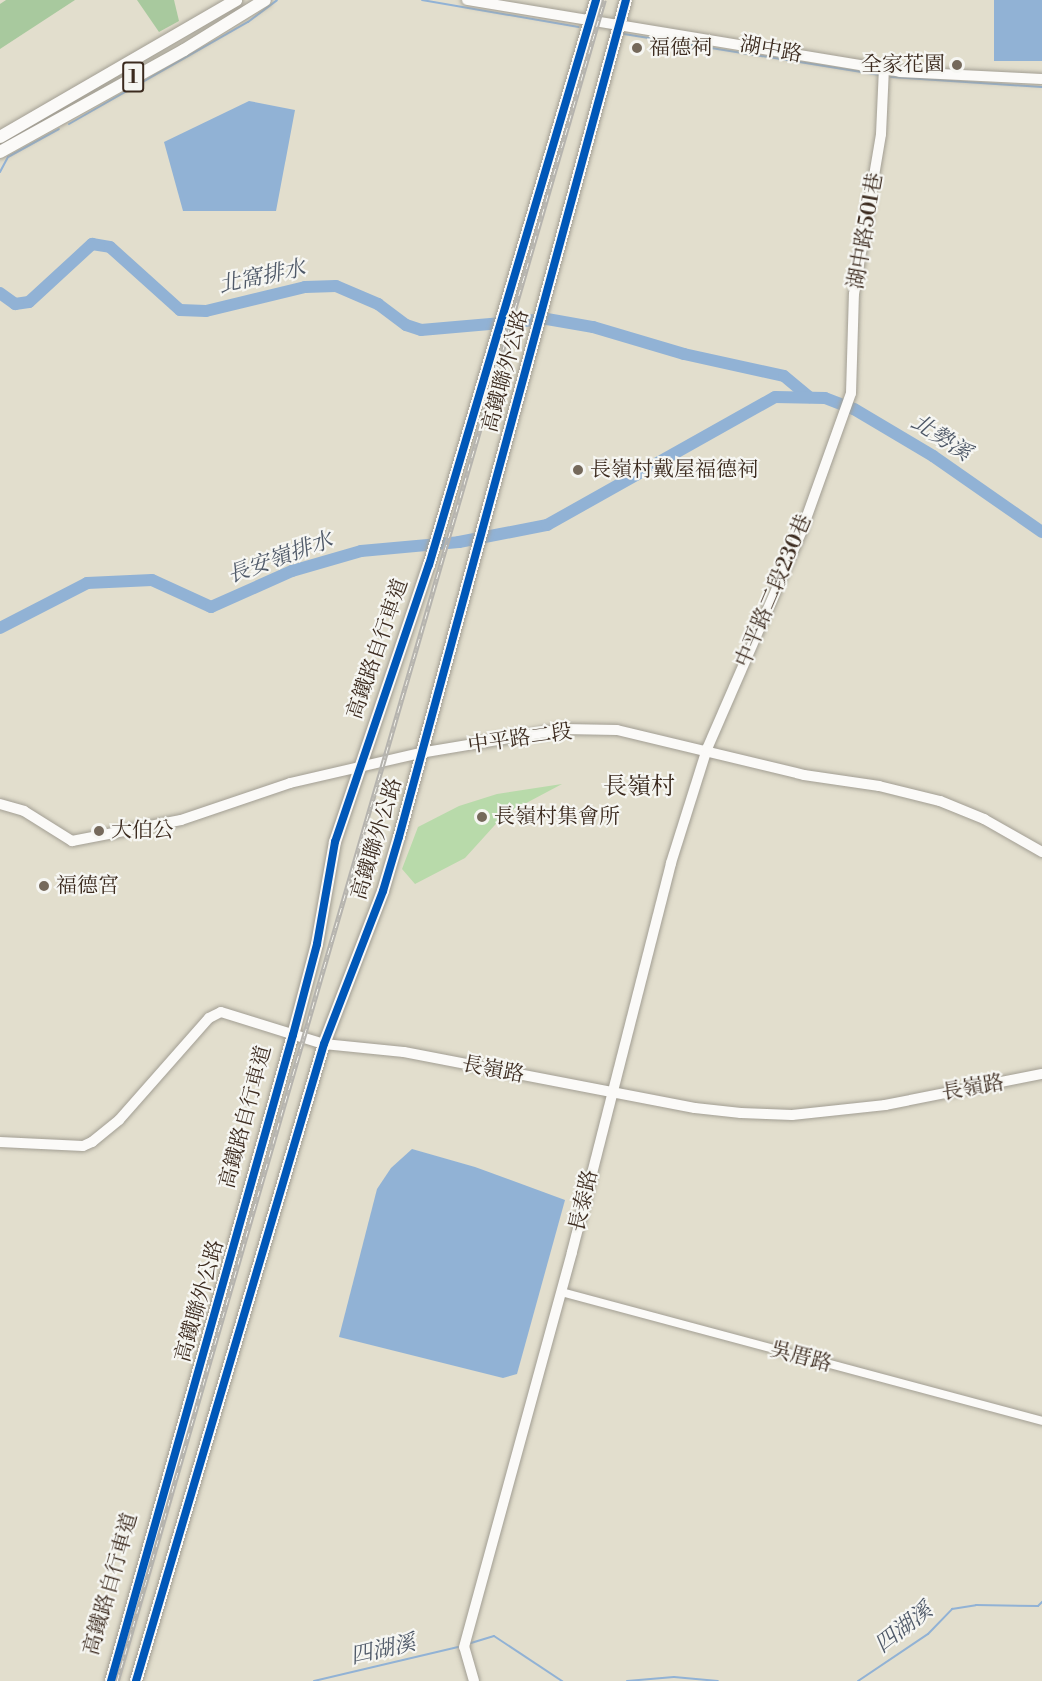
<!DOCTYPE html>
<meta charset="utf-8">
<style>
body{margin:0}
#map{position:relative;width:1042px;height:1681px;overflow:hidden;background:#e2decd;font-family:"Libre Bodoni","Noto Serif TC",serif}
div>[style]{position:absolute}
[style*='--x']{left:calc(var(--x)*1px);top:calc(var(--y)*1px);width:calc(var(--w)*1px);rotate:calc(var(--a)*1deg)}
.green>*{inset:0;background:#b8daaa}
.forest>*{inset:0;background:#a8c99e}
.water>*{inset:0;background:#91b2d5;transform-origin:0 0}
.stream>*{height:2px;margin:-1px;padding:0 1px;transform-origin:1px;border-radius:1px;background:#91b2d5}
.river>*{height:12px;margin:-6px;padding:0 6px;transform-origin:6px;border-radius:6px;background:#91b2d5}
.roads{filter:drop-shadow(0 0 2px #a29e93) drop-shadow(0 0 2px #a29e93)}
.street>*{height:8px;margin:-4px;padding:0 4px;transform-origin:4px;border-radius:4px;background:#fbfaf8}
.secondary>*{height:10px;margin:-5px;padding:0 5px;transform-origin:5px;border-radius:5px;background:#fbfaf8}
.primary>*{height:12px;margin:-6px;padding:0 6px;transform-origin:6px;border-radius:6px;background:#fbfaf8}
.rail>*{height:4.5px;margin-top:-2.25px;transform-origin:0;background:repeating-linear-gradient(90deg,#f6f6f2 0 7px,#b5b3ae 0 14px);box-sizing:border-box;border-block:2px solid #b5b3ae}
.cycleway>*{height:8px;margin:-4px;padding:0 4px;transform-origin:4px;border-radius:4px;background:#0057b8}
.dots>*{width:16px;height:16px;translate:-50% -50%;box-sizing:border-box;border:3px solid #f6f6f2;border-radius:50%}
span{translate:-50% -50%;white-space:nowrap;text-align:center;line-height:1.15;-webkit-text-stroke:4.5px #f6f6f2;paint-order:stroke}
.shield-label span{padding:2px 4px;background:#f6f6f2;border:2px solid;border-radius:4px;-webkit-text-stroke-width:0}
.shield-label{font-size:20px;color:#3b2a1e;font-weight:700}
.poi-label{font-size:21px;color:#3b2a1e}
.left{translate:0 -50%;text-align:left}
.right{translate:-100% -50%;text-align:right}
.street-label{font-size:21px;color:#3b2a1e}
.water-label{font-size:22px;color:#4f5968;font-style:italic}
.quarter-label{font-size:24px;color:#3b2a1e}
</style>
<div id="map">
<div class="green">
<div style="clip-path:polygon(562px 784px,504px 815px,465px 858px,415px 884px,402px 869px,418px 827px,459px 806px,497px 794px)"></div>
</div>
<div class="forest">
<div style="clip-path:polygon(6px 0,75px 0,0 49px,0 4px)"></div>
<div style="clip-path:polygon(137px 0,174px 0,179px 21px,159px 32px)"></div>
</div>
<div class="water">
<div style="left:994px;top:0;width:48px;height:61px"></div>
<div style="clip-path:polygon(249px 101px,295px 110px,276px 211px,183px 211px,164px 142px)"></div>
<div style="clip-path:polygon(412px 1149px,475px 1167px,565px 1200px,517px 1374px,503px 1378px,339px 1337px,377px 1189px,391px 1168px)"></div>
</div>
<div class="stream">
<div style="--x:422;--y:0;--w:159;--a:9.8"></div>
<div style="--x:624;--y:34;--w:258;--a:9.1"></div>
<div style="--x:891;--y:77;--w:151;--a:3.8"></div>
<div style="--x:69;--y:124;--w:206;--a:-29.7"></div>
<div style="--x:248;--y:22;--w:36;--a:-37"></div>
<div style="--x:0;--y:172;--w:17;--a:-62"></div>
<div style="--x:8;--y:157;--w:58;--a:-28.8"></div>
<div style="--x:471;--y:1643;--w:24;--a:-17"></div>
<div style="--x:494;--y:1636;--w:82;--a:33.5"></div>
<div style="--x:314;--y:1681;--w:148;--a:-13.3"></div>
<div style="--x:627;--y:1681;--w:47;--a:-4.9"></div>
<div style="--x:674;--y:1677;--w:44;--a:5.2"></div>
<div style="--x:858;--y:1681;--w:84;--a:-33.9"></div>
<div style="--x:928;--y:1634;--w:35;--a:-46"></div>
<div style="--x:952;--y:1609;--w:24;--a:-9"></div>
<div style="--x:976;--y:1605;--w:62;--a:0.9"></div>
<div style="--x:1038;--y:1606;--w:6;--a:-45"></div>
</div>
<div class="river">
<div style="--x:0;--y:293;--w:19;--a:36"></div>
<div style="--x:15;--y:304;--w:14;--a:-8"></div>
<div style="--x:29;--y:302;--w:86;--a:-42.6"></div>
<div style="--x:92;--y:244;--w:18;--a:9"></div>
<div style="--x:110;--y:247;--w:94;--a:42"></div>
<div style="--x:180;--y:310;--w:26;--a:2"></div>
<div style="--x:206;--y:311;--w:102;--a:-13.6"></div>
<div style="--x:305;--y:287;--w:31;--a:-2"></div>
<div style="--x:336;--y:286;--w:46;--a:23.2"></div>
<div style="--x:378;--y:304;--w:35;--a:37"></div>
<div style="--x:406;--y:325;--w:16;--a:18"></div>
<div style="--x:421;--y:330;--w:126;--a:-5"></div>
<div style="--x:547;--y:319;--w:47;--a:9.9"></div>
<div style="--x:593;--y:327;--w:95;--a:16.5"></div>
<div style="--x:684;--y:354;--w:102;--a:12.4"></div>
<div style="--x:784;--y:376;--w:33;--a:40"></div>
<div style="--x:0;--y:628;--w:98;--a:-27.3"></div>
<div style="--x:87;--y:583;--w:65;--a:-2.6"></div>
<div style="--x:152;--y:580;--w:65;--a:24.6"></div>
<div style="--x:211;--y:607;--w:89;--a:-24"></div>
<div style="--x:292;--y:571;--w:72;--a:-16.2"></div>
<div style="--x:361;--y:551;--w:98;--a:-5.2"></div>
<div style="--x:459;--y:542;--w:90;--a:-10.9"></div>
<div style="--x:547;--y:525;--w:261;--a:-29.3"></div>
<div style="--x:775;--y:397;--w:50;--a:1.1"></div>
<div style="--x:825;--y:398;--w:31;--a:21"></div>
<div style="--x:854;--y:409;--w:92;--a:30.7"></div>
<div style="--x:933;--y:456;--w:133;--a:34.9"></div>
</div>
<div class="roads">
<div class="street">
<div style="--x:561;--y:1292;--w:498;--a:15"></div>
</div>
<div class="secondary">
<div style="--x:467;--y:0;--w:439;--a:9.4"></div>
<div style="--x:900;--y:72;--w:142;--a:2.8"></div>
<div style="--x:0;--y:804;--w:25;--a:16"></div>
<div style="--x:24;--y:811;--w:57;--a:32"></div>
<div style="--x:72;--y:841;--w:111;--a:-10.9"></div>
<div style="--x:181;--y:820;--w:115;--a:-18.7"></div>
<div style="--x:290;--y:783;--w:133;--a:-13"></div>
<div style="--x:420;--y:753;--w:146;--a:-9.5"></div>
<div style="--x:564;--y:729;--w:53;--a:1.1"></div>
<div style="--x:617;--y:730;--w:192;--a:13.5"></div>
<div style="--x:804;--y:775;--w:76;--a:8.3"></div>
<div style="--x:879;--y:786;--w:63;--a:13.8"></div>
<div style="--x:940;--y:801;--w:48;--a:22.2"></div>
<div style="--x:984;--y:819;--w:67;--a:29.6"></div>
<div style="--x:0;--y:1142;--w:83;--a:2.8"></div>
<div style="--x:83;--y:1146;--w:10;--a:-24"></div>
<div style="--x:92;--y:1142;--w:35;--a:-39"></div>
<div style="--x:119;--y:1120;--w:136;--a:-48.6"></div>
<div style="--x:209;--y:1018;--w:13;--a:-27"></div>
<div style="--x:221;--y:1012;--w:108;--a:17.3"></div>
<div style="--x:324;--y:1044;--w:80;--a:5.7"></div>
<div style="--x:404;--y:1052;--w:296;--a:10.9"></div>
<div style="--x:695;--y:1108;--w:46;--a:6.2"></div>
<div style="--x:741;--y:1113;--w:51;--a:2.2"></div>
<div style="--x:792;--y:1115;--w:94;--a:-6.1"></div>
<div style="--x:885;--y:1105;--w:160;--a:-11.2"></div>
<div style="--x:474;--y:1681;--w:35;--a:-106"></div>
<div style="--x:464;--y:1647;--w:409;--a:-74.7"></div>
<div style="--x:572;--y:1252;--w:401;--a:-75.7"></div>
<div style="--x:671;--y:863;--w:120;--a:-72.5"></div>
<div style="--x:707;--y:749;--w:239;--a:-66.5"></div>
<div style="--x:802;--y:530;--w:145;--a:-70.3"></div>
<div style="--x:851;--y:393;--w:99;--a:-88.3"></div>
<div style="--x:854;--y:294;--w:162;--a:-80.4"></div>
<div style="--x:881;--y:134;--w:65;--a:-87.4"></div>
</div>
<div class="primary">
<div style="--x:0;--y:137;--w:273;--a:-30.1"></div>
<div style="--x:0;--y:152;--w:210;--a:-29"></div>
<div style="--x:184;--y:50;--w:95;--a:-31.7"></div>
<div style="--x:111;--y:1681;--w:671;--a:-74.27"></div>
<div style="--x:293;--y:1035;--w:94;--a:-75.2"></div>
<div style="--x:317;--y:944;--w:104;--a:-80"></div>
<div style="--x:335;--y:842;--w:293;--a:-71.3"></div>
<div style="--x:429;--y:565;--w:589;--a:-73.53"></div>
<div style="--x:136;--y:1681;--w:664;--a:-73.56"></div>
<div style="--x:324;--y:1044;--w:164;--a:-68.9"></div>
<div style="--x:383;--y:891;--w:56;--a:-73.5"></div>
<div style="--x:399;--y:837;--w:867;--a:-74.83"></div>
</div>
</div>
<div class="rail">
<div style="--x:117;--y:1681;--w:1750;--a:-73.84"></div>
</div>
<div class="cycleway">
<div style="--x:111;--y:1681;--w:671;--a:-74.27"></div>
<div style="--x:293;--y:1035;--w:94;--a:-75.2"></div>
<div style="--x:317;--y:944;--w:104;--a:-80"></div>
<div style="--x:335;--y:842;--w:293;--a:-71.3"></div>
<div style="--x:429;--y:565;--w:589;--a:-73.53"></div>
<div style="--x:136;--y:1681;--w:664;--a:-73.56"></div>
<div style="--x:324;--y:1044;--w:164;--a:-68.9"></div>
<div style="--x:383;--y:891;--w:56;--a:-73.5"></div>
<div style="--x:399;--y:837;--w:867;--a:-74.83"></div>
</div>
<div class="dots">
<div style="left:637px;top:48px;background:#75695b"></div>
<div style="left:957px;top:65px;background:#75695b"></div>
<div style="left:578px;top:470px;background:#75695b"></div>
<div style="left:482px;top:817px;background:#75695b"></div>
<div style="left:99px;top:831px;background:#75695b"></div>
<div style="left:44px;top:886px;background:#75695b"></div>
</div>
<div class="shield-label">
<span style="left:133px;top:77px">1</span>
</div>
<div class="poi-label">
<span class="left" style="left:649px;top:48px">福德祠</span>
<span class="right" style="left:945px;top:65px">全家花園</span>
<span class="left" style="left:590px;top:470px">長嶺村戴屋福德祠</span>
<span class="left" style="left:494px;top:817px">長嶺村集會所</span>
<span class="left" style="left:111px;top:831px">大伯公</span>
<span class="left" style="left:56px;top:886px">福德宮</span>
</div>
<div class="street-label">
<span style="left:771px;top:50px;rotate:10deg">湖中路</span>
<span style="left:866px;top:231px;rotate:-80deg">湖中路501巷</span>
<span style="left:506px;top:371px;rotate:-75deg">高鐵聯外公路</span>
<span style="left:774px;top:591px;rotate:-67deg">中平路二段230巷</span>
<span style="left:378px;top:649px;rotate:-71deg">高鐵路自行車道</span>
<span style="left:520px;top:739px;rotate:-8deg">中平路二段</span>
<span style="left:377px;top:839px;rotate:-73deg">高鐵聯外公路</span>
<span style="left:493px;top:1070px;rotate:11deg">長嶺路</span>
<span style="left:973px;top:1088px;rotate:-10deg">長嶺路</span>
<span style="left:246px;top:1117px;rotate:-75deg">高鐵路自行車道</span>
<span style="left:584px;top:1201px;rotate:-77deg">長泰路</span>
<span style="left:200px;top:1301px;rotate:-74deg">高鐵聯外公路</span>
<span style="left:801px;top:1357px;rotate:15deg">吳厝路</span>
<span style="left:111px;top:1584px;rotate:-74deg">高鐵路自行車道</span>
</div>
<div class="water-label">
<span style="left:262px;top:277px;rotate:-12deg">北窩排水</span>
<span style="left:941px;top:438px;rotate:33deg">北勢溪</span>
<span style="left:280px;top:558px;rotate:-20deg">長安嶺排水</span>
<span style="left:904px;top:1628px;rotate:-38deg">四湖溪</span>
<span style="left:383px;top:1650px;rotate:-13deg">四湖溪</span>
</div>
<div class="quarter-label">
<span style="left:639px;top:788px">長嶺村</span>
</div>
</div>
